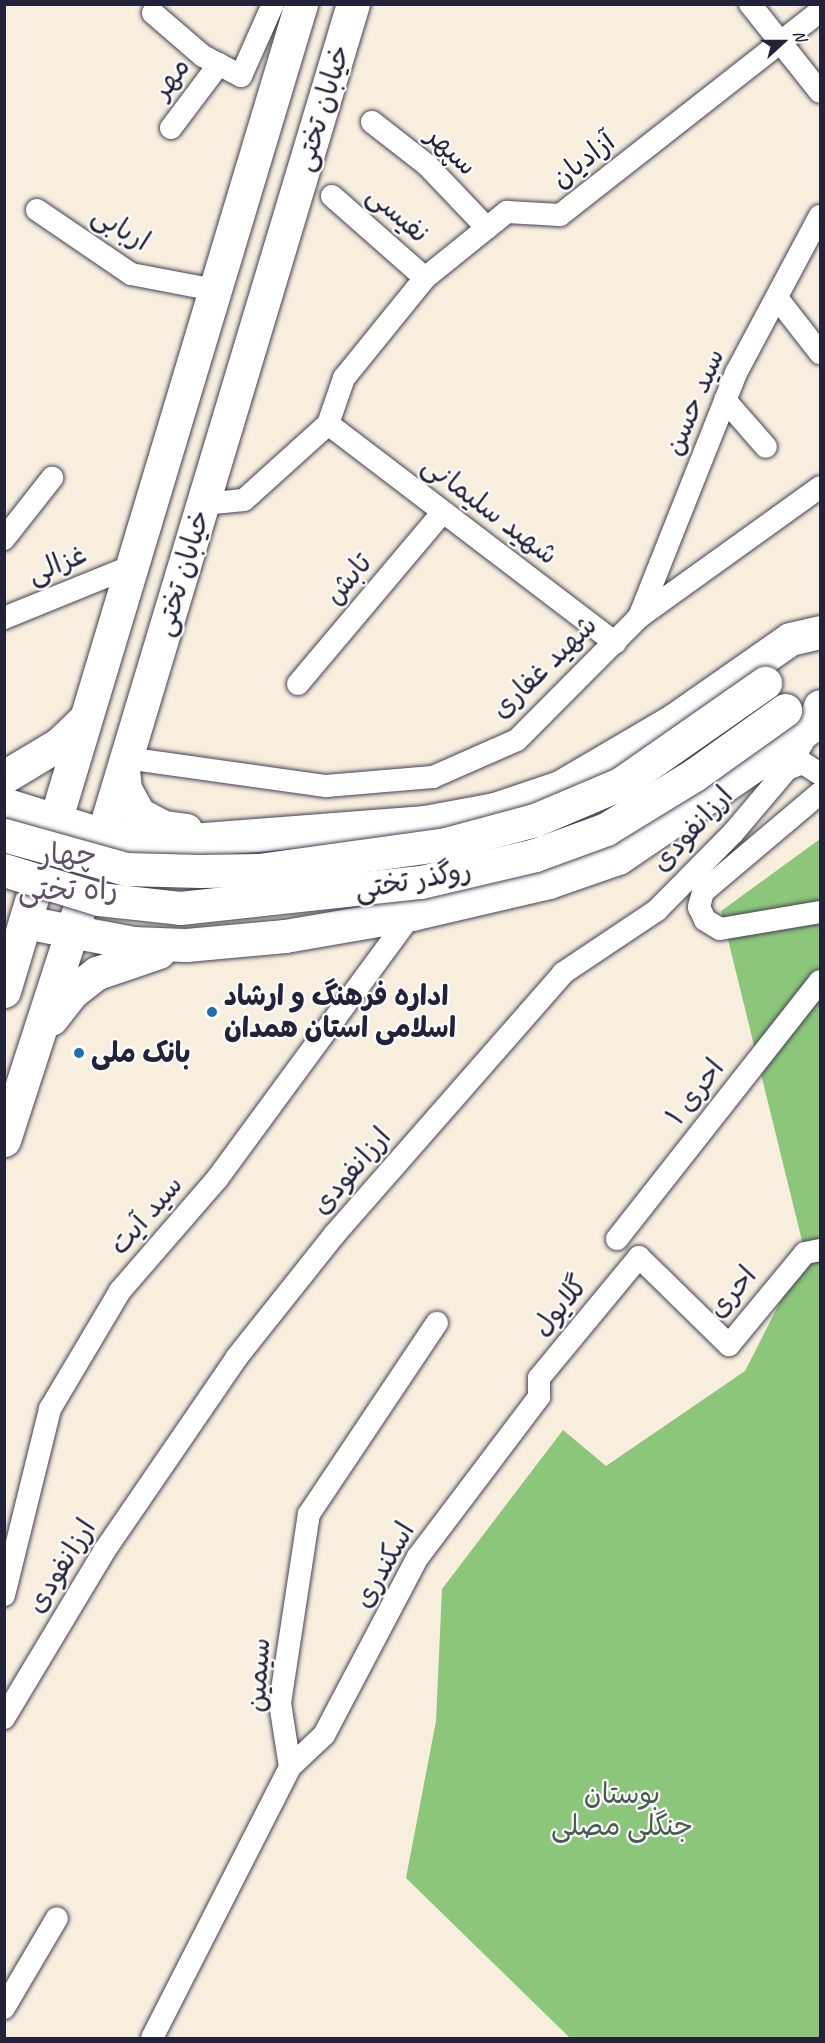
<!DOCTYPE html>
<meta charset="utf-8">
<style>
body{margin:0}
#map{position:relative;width:825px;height:2043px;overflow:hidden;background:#f8eede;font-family:Caveat,"Playpen Sans Arabic",sans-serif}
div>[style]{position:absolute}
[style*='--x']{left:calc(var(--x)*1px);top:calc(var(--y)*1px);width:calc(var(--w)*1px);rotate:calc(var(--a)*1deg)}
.green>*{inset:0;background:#8bc67b}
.roads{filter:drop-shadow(0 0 2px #424153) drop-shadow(0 0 2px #424153)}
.street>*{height:22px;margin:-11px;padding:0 11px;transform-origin:11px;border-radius:11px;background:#fff}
.primary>*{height:33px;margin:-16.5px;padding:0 16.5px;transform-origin:16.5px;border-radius:16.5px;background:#fff}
.bridges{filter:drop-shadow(0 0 2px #424153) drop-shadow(0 0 2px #424153)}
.primary-bridge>*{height:33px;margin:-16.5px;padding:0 16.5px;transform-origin:16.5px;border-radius:16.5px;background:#fff}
.dots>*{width:16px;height:16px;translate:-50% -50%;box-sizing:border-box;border:3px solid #fff;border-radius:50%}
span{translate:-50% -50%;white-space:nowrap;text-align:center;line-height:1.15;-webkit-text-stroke:4.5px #fff;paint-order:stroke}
.street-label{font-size:28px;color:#22223b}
.poi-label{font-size:28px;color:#22223b;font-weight:700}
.left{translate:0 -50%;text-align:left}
.park-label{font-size:28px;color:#475b51}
.neighbourhood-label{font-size:30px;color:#615069}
.frame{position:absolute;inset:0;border:6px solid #22223b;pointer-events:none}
.north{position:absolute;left:753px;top:12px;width:60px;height:60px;-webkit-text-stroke:4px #fff;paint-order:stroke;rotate:69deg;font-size:16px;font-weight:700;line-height:24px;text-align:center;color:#22223b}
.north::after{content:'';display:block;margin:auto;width:21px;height:27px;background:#22223b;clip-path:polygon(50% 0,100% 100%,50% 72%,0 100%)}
</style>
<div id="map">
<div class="green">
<div style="clip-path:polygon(820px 839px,820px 2038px,570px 2038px,406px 1878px,436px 1721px,442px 1589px,563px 1430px,606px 1466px,745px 1371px,805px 1253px,721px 911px)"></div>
</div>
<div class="roads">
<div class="street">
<div style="--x:750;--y:4;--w:112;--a:51.5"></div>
<div style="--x:153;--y:13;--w:66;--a:40.7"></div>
<div style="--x:203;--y:56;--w:43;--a:27.8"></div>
<div style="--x:241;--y:76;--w:79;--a:-66"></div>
<div style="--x:372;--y:122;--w:70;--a:38"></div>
<div style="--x:427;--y:165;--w:87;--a:46.4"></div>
<div style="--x:171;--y:128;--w:80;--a:-53.1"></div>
<div style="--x:332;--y:196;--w:124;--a:41.4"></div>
<div style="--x:37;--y:210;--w:114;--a:34.2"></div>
<div style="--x:131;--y:274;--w:86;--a:10.8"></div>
<div style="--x:777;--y:298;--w:70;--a:52"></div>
<div style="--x:725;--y:400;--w:62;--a:48.9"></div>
<div style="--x:328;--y:424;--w:361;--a:37.3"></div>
<div style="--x:203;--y:504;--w:41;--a:-5.6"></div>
<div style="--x:244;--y:500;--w:113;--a:-42.1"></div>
<div style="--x:328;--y:424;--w:49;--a:-70.8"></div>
<div style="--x:344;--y:378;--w:129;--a:-51"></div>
<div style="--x:425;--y:278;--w:80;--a:-38.9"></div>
<div style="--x:487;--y:228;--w:26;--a:-39"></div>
<div style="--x:507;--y:212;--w:53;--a:3.2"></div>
<div style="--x:560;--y:215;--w:330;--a:-38.1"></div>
<div style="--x:4;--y:539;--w:78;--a:-51.8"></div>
<div style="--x:639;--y:617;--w:263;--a:-68.3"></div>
<div style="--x:736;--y:373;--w:178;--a:-61.9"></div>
<div style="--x:4;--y:618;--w:138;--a:-22.1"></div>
<div style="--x:298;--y:684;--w:225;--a:-49.9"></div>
<div style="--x:126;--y:758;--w:202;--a:8"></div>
<div style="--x:326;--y:786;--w:107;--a:-4.8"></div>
<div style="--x:433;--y:777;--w:92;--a:-23.8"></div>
<div style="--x:517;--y:740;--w:172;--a:-45.2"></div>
<div style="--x:638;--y:618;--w:224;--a:-35.7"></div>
<div style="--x:787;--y:769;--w:17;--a:-21"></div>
<div style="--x:803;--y:763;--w:20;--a:33"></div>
<div style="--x:820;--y:793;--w:153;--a:139.8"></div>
<div style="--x:703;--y:892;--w:16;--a:105"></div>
<div style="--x:699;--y:907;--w:14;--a:65"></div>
<div style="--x:705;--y:920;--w:17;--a:31"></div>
<div style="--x:720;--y:929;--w:101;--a:-9.6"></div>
<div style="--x:617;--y:1239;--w:328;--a:-51.8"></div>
<div style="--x:4;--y:1595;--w:192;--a:-76.1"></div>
<div style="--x:50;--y:1409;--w:137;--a:-59.3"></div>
<div style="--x:120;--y:1291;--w:148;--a:-49.1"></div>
<div style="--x:217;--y:1179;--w:329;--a:-53.7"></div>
<div style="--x:4;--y:1718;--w:196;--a:-59"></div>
<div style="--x:105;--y:1550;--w:234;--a:-55.6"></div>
<div style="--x:237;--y:1357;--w:156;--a:-51.5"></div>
<div style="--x:334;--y:1235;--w:348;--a:-48.8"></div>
<div style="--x:563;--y:973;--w:113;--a:-33.8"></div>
<div style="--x:657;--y:910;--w:108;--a:-45.4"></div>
<div style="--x:733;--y:833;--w:84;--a:-49.8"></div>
<div style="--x:787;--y:769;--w:43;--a:-59.3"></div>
<div style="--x:290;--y:1767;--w:47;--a:-43.3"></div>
<div style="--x:324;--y:1735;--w:201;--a:-62.2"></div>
<div style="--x:418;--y:1557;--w:201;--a:-52.9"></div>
<div style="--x:539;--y:1397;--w:19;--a:-90"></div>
<div style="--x:539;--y:1378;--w:157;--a:-50.4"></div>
<div style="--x:639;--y:1257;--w:126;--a:44.4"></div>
<div style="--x:729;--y:1345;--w:119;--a:-50.4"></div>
<div style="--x:805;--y:1253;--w:15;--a:-11"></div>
<div style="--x:4;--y:2008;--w:104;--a:-59.5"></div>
<div style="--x:152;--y:2038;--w:304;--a:-63"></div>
<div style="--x:290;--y:1767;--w:65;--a:-98.9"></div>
<div style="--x:280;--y:1703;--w:191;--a:-81.3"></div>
<div style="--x:309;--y:1514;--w:230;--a:-56.2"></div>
</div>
<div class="primary">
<div style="--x:123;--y:770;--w:19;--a:84"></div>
<div style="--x:125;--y:789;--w:29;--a:61"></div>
<div style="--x:139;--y:814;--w:27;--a:28"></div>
<div style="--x:163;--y:827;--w:23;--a:7"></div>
<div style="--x:4;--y:777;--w:64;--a:-31"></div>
<div style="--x:59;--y:744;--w:37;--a:-44"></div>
<div style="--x:4;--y:804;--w:104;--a:17.4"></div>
<div style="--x:103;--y:835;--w:50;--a:9.3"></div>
<div style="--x:152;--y:843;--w:274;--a:-4.4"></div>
<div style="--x:425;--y:822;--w:71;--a:-10.5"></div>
<div style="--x:495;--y:809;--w:69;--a:-18.7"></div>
<div style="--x:560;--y:787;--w:132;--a:-30.4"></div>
<div style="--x:674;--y:720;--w:141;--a:-34.9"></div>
<div style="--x:790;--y:639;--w:31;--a:-13"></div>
<div style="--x:25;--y:922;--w:110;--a:11"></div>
<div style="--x:133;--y:943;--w:53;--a:2.2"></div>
<div style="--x:186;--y:945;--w:99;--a:-5.2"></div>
<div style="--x:285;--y:936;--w:129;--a:-9.8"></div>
<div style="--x:412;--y:914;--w:141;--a:-13.1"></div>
<div style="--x:549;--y:882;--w:73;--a:-19.2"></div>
<div style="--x:618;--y:858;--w:236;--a:-34.3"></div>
<div style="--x:813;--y:725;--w:20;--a:-70"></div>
<div style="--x:4;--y:991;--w:1031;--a:-73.25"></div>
<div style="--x:51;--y:1019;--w:33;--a:-52"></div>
<div style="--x:71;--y:993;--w:33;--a:-38"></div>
<div style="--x:97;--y:973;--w:65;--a:-18.7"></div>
<div style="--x:4;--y:1140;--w:321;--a:-72"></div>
<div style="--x:103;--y:835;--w:868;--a:-73.26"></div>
</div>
</div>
<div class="bridges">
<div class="primary-bridge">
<div style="--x:4;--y:835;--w:127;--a:15.6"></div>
<div style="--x:126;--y:869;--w:74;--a:1.5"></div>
<div style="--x:200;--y:871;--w:59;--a:-1"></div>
<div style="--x:259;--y:870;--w:189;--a:-7.9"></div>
<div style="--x:446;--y:844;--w:92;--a:-15.1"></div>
<div style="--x:535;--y:820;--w:92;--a:-23"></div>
<div style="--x:620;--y:784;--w:177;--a:-34.9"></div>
<div style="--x:4;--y:870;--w:99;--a:17"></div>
<div style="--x:99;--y:899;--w:81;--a:6.3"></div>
<div style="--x:180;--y:908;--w:242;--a:-6.2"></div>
<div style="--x:421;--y:882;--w:117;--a:-13.3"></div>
<div style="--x:535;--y:855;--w:76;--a:-20.1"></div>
<div style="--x:606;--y:829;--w:103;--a:-31.5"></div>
<div style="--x:694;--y:775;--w:112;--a:-35.5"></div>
</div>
</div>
<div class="dots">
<div style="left:212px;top:1012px;background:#1f6fb2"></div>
<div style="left:79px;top:1053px;background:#1f6fb2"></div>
</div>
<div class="street-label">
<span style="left:171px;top:78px;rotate:-53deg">مهر</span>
<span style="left:322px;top:108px;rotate:-73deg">خیابان تختی</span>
<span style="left:452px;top:151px;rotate:43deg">سپهر</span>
<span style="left:583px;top:160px;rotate:-38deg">آزادیان</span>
<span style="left:398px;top:214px;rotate:41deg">نفیسی</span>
<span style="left:121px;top:228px;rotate:31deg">اربابی</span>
<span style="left:694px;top:402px;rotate:-67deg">سید حسن</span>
<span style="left:490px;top:510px;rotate:37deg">شهید سلیمانی</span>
<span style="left:57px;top:564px;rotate:-22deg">غزالی</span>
<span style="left:182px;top:573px;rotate:-73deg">خیابان تختی</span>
<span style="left:348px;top:579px;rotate:-50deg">تابش</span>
<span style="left:544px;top:667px;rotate:-44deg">شهید غفاری</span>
<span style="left:692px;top:829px;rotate:-47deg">ارزانفودی</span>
<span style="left:413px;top:880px;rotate:-10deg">روگذر تختی</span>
<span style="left:695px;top:1092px;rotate:-52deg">احری ۱</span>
<span style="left:351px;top:1171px;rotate:-49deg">ارزانفودی</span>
<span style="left:146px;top:1215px;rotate:-49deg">سید آیت</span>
<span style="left:732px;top:1292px;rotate:-49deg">احری</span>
<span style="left:560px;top:1306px;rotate:-50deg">گلایول</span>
<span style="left:384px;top:1565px;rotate:-60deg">اسکندری</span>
<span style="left:61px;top:1566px;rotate:-58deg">ارزانفودی</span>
<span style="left:258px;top:1675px;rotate:-86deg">سیمین</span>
</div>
<div class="poi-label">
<span class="left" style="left:224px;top:1012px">اداره فرهنگ و ارشاد<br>اسلامی استان همدان</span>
<span class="left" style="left:91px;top:1053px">بانک ملی</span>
</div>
<div class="park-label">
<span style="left:622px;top:1810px">بوستان<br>جنگلی مصلی</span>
</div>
<div class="neighbourhood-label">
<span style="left:68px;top:871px">چهار<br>راه تختی</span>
</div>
<div class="frame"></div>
<div class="north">N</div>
</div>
